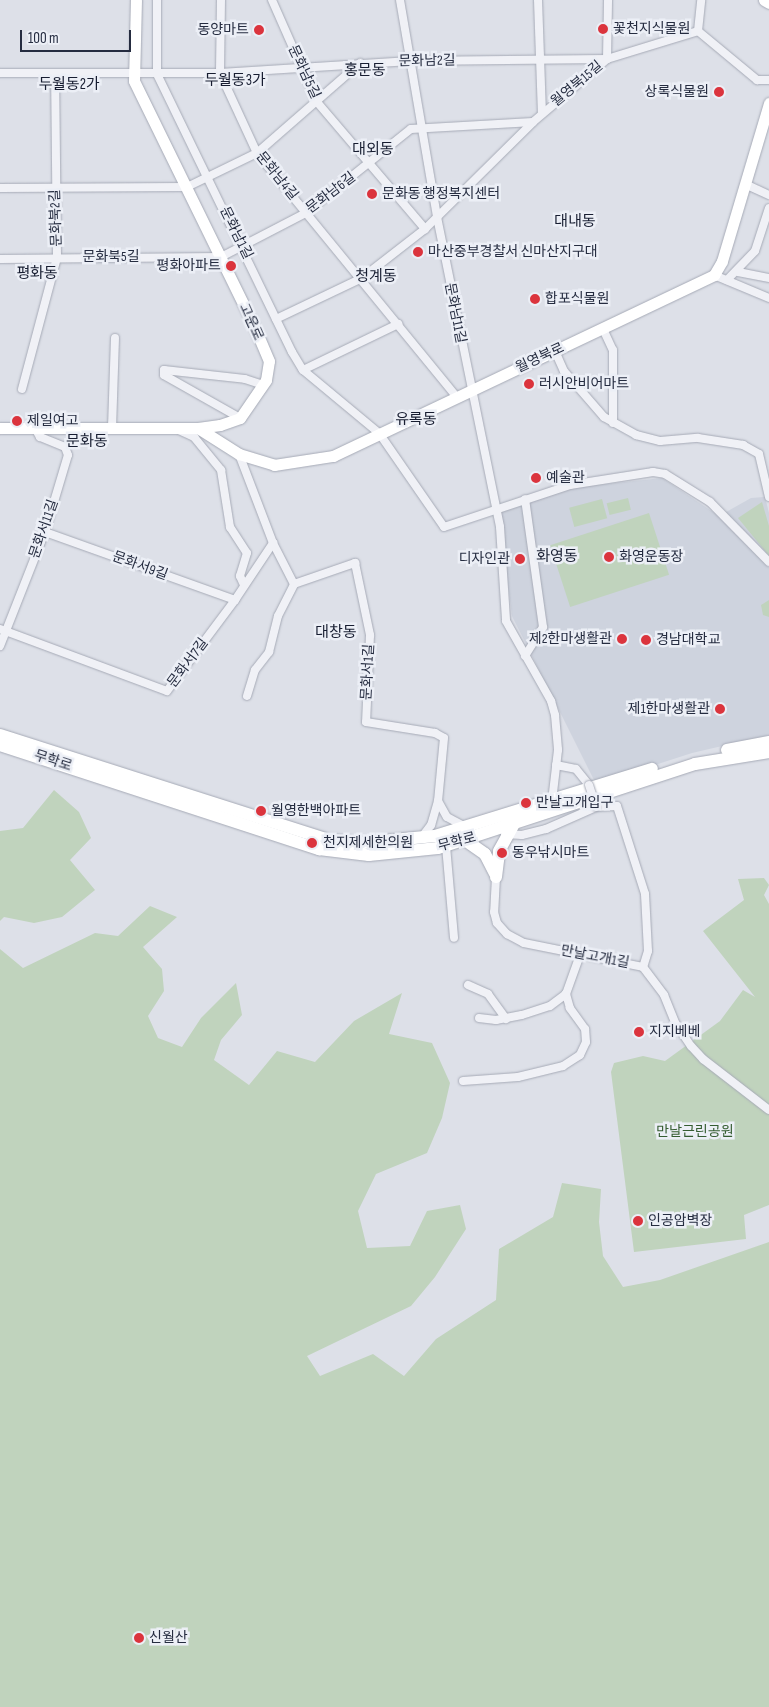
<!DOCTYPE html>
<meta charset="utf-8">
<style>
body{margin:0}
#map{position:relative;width:769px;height:1707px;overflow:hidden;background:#dde0e8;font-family:"Sofia Sans Condensed","Noto Sans KR",sans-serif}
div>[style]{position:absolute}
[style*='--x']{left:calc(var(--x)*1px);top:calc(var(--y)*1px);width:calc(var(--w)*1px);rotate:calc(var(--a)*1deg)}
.built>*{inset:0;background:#ced3de}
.green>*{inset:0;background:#c0d3bd;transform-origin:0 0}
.roads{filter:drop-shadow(0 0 1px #a6aab6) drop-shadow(0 0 1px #a6aab6)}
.street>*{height:8px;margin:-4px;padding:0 4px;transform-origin:4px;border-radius:4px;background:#f0f1f6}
.secondary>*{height:11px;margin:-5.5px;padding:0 5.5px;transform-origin:5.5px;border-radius:5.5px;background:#fff}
.primary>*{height:12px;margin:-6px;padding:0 6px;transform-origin:6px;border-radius:6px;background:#fff}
.bridges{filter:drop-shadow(0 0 1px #a6aab6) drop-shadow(0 0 1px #a6aab6)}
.street-bridge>*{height:8px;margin:-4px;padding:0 4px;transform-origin:4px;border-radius:4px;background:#f0f1f6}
.dots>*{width:14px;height:14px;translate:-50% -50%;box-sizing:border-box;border:2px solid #eceff6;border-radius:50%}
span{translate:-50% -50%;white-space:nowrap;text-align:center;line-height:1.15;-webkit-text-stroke:5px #eceff6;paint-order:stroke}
.poi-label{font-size:14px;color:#252c40}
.left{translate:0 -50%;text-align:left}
.right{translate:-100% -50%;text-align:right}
.street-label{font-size:14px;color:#252c40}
.park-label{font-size:14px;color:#355d31}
.neighbourhood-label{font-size:15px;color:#171d31}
.scale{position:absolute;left:20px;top:30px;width:111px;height:22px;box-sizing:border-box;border:2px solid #252c40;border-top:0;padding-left:6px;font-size:15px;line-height:18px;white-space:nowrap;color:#252c40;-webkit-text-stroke:4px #eceff6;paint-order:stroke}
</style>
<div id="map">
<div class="built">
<div style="clip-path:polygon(662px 478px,719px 516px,751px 498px,765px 497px,769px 513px,769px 735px,692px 753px,596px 784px,512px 616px,499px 512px,568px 488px)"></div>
</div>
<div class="green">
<div style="left:628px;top:498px;width:12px;height:22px;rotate:76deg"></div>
<div style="left:602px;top:499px;width:20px;height:34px;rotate:75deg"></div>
<div style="clip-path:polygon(762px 502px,769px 526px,769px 556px,738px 518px)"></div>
<div style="left:649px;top:513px;width:65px;height:104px;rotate:72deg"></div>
<div style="clip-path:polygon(769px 600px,769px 617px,763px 615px,761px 605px)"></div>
<div style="clip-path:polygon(54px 790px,79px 812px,91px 838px,70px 860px,95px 890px,62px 917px,34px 923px,4px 917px,0 921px,0 831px,23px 828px)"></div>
<div style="clip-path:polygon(764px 878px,769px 885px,764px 895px,769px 904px,769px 1205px,744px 1215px,746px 1239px,634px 1252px,611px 1072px,614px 1063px,643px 1056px,665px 1061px,720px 1021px,743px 990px,755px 997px,703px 931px,744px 900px,738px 879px)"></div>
<div style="clip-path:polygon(150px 906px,177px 917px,143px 947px,162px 969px,164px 991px,148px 1016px,158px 1038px,182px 1047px,201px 1018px,236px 983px,242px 1015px,221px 1040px,214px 1060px,249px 1085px,277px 1051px,315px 1062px,354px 1021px,402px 993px,389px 1034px,432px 1043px,450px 1083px,442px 1118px,427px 1153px,376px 1174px,358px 1211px,367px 1248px,410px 1246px,427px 1211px,460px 1205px,466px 1229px,435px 1277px,411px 1306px,307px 1356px,320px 1376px,373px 1354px,404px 1376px,436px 1339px,496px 1300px,499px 1249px,553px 1217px,562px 1183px,601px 1189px,599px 1222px,603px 1256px,623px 1287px,660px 1280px,769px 1242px,769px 1707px,0 1707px,0 949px,23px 968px,95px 933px,118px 936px)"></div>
</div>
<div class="roads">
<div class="street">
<div style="--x:157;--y:0;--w:74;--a:90"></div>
<div style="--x:157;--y:74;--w:309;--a:64.1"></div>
<div style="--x:292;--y:352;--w:21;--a:59"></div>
<div style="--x:303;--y:370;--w:99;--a:39.7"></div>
<div style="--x:379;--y:433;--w:114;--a:55.3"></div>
<div style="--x:444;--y:527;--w:133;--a:-18.4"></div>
<div style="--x:570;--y:485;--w:84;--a:-8.9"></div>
<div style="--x:653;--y:472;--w:12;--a:9"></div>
<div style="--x:665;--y:474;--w:53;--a:31.9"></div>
<div style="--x:710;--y:502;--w:84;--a:45.5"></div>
<div style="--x:221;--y:0;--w:73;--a:90.8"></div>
<div style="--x:220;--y:73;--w:88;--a:65.2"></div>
<div style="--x:257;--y:153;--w:315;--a:50.7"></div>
<div style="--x:272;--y:0;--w:111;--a:66.2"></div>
<div style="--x:317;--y:102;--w:167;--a:49.6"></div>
<div style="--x:400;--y:0;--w:220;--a:80.3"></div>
<div style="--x:437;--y:217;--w:316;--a:78.5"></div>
<div style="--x:500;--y:527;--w:94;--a:86.3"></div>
<div style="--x:506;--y:621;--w:92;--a:60.6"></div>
<div style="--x:551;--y:701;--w:15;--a:74"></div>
<div style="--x:555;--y:715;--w:35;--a:85"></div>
<div style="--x:558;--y:750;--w:51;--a:96.7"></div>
<div style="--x:538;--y:0;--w:113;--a:88"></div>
<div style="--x:698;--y:31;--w:77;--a:39.7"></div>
<div style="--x:757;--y:80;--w:12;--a:0"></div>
<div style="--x:698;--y:31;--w:31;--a:-84"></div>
<div style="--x:0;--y:73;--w:220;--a:0"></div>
<div style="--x:220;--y:73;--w:191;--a:-3.6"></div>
<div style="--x:411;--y:61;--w:196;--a:-0.6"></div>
<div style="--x:607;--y:59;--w:59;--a:-89"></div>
<div style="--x:745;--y:184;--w:26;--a:25"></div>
<div style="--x:0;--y:188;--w:187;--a:-0.3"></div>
<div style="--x:187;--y:187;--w:78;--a:-25.9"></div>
<div style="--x:257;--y:153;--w:137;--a:-41.1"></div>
<div style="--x:0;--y:259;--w:221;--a:-0.5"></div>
<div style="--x:221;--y:257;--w:96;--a:-27.4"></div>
<div style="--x:306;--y:213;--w:134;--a:-38.7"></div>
<div style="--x:411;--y:129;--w:122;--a:-3.3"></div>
<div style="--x:738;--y:272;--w:32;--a:11"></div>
<div style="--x:714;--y:275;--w:60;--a:22.7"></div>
<div style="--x:727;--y:280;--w:40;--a:-46"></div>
<div style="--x:755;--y:251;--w:45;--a:-72"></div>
<div style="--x:276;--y:319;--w:95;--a:-25.5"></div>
<div style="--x:362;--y:278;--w:80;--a:-37.9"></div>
<div style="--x:425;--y:229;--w:152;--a:-44.7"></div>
<div style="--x:533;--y:122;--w:97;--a:-40.4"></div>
<div style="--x:607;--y:59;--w:95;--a:-17.1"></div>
<div style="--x:603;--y:329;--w:23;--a:65"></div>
<div style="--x:613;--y:350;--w:73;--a:90"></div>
<div style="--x:555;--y:351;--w:22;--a:66"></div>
<div style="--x:564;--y:371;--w:61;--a:49"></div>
<div style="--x:604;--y:417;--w:37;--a:29"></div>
<div style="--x:636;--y:435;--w:25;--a:14"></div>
<div style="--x:660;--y:441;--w:38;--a:-5"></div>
<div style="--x:698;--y:438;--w:46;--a:8.8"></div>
<div style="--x:743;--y:445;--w:18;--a:29"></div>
<div style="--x:759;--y:454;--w:44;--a:76.9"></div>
<div style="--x:303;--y:370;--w:106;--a:-25.8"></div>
<div style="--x:22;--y:389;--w:137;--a:-75.1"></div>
<div style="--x:57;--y:257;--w:184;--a:-90.6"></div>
<div style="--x:240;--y:418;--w:87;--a:-150.5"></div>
<div style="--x:164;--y:375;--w:5;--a:-90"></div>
<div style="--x:164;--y:370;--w:81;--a:6.3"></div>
<div style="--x:245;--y:379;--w:20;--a:18"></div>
<div style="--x:112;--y:428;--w:90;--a:-88.1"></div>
<div style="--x:179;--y:430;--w:17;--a:25"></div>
<div style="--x:194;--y:437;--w:43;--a:50.7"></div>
<div style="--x:221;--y:470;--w:58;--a:81"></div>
<div style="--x:230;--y:527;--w:31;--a:57"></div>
<div style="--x:247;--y:553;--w:24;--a:107"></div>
<div style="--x:240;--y:576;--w:10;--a:66"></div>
<div style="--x:239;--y:454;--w:95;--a:69.1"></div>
<div style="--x:273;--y:543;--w:46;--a:62.9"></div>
<div style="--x:45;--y:532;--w:202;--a:19.7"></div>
<div style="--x:294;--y:584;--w:65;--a:-19"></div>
<div style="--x:355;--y:563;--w:74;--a:78.2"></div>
<div style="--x:370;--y:635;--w:87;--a:92.6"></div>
<div style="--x:366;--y:722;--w:70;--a:9.1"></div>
<div style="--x:435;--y:733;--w:10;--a:29"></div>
<div style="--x:444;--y:738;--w:63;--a:95.4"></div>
<div style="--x:438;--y:801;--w:25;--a:106"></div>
<div style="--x:431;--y:825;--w:15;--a:127"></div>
<div style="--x:0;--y:629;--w:178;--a:20.4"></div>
<div style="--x:167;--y:691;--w:114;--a:-53.2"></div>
<div style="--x:235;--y:600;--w:69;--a:-56.3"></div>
<div style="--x:0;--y:646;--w:123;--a:-68.5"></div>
<div style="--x:45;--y:532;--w:80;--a:-73.4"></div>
<div style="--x:68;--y:455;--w:9;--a:-111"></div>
<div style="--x:65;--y:447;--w:27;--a:-158"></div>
<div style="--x:40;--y:437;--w:10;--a:-119"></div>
<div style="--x:525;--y:656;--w:34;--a:-58"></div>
<div style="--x:543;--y:627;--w:129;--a:-98"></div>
<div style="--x:247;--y:696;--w:27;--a:-73"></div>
<div style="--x:255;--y:670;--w:23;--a:-52"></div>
<div style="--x:269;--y:652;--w:37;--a:-76"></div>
<div style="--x:278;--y:616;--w:36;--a:-63"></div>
<div style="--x:556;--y:765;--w:20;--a:11"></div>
<div style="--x:576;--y:769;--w:21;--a:51"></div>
<div style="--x:438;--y:801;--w:18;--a:61"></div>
<div style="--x:447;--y:817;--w:19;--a:28"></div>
<div style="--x:505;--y:834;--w:17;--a:3"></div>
<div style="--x:522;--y:835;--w:25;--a:-14"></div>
<div style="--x:546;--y:829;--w:55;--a:-23.7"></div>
<div style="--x:596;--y:807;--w:21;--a:-3"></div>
<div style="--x:617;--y:806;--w:92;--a:72.3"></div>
<div style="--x:645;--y:894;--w:57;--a:87"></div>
<div style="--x:648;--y:951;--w:17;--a:107"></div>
<div style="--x:446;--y:846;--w:92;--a:85"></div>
<div style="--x:496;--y:877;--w:35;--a:93"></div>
<div style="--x:494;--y:912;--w:11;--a:75"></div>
<div style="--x:497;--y:923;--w:15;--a:48"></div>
<div style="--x:507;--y:934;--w:19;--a:28"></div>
<div style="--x:524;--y:943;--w:121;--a:11.4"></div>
<div style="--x:643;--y:967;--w:35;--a:53"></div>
<div style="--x:664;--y:995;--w:31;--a:68"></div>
<div style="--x:676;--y:1024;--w:27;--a:56"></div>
<div style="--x:691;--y:1046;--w:18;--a:47"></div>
<div style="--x:703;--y:1059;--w:83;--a:37.7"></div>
<div style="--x:468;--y:985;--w:22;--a:24"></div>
<div style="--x:488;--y:994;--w:31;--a:54"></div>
<div style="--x:479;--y:1018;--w:17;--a:7"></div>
<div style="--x:496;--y:1020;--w:26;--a:-11"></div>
<div style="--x:522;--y:1015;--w:29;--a:-18"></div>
<div style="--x:550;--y:1006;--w:20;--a:-37"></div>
<div style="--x:463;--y:1081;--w:55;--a:-4.2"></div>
<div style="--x:518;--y:1077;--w:46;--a:-13.7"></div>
<div style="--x:563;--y:1066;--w:20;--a:-33"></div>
<div style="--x:580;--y:1055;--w:14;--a:-65"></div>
<div style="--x:586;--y:1042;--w:13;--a:-94"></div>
<div style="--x:585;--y:1029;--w:26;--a:-126"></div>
<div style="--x:570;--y:1008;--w:15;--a:-106"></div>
<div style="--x:566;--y:994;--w:41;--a:-70.3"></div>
</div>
<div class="secondary">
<div style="--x:764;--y:0;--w:6;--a:31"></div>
<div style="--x:0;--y:428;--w:198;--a:0"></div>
<div style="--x:198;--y:428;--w:22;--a:-8"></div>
<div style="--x:220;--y:425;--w:21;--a:-19"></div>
<div style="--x:240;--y:418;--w:46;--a:-55.6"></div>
<div style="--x:266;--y:380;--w:19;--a:-81"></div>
<div style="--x:269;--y:361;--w:36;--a:-113"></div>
<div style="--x:255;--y:328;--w:275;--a:-116.1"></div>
<div style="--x:134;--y:81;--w:81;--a:-88.6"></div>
<div style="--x:198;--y:428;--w:49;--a:32.4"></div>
<div style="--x:239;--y:454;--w:37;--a:17"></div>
<div style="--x:274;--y:465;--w:60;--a:-8.7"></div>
<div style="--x:333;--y:456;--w:422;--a:-25.4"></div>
<div style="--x:714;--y:275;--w:16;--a:-60"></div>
<div style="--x:722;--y:261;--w:165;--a:-73.4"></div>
</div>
<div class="primary">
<div style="--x:0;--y:735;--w:345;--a:17.7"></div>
<div style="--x:329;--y:840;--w:34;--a:5"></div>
<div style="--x:363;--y:843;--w:72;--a:-5.6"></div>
<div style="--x:435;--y:836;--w:227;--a:-17.2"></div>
<div style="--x:0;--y:745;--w:336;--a:18.1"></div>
<div style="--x:319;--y:849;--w:50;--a:6.8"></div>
<div style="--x:369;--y:855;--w:69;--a:-5.8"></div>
<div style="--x:438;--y:848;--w:270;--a:-18.1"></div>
<div style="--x:695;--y:764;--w:75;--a:-9.2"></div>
<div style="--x:727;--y:750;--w:43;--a:-10.8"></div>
<div style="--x:465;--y:840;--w:24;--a:35"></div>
<div style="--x:485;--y:854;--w:22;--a:63"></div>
<div style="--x:496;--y:877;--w:26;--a:-83"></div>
<div style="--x:499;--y:851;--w:31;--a:-61"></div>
</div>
</div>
<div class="bridges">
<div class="street-bridge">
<div style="--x:589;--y:785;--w:23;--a:72"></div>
</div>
</div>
<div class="dots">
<div style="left:603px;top:29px;background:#db343d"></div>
<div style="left:259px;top:30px;background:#db343d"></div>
<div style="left:719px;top:92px;background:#db343d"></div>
<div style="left:372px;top:194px;background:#db343d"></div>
<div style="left:418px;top:252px;background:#db343d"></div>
<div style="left:231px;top:266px;background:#db343d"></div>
<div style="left:535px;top:299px;background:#db343d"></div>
<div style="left:529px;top:384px;background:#db343d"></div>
<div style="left:17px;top:421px;background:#db343d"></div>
<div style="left:536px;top:478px;background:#db343d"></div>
<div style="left:609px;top:557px;background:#db343d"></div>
<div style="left:520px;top:559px;background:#db343d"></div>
<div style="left:622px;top:639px;background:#db343d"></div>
<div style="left:646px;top:640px;background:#db343d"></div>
<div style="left:720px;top:709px;background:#db343d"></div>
<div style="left:526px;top:803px;background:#db343d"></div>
<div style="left:261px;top:811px;background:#db343d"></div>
<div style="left:312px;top:843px;background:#db343d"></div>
<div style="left:502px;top:853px;background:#db343d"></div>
<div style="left:639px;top:1032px;background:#db343d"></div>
<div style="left:638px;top:1221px;background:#db343d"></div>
<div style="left:139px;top:1638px;background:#db343d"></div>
</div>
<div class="poi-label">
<span class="left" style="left:613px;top:29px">꽃천지식물원</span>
<span class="right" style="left:249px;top:30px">동양마트</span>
<span class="right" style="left:709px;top:92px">상록식물원</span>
<span class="left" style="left:382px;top:194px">문화동 행정복지센터</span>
<span class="left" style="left:428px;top:252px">마산중부경찰서 신마산지구대</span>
<span class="right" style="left:221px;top:266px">평화아파트</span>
<span class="left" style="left:545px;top:299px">합포식물원</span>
<span class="left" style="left:539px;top:384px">러시안비어마트</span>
<span class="left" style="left:27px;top:421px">제일여고</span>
<span class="left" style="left:546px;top:478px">예술관</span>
<span class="left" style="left:619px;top:557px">화영운동장</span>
<span class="right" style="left:510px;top:559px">디자인관</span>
<span class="right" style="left:612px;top:639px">제2한마생활관</span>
<span class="left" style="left:656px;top:640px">경남대학교</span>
<span class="right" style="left:710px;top:709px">제1한마생활관</span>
<span class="left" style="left:536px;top:803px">만날고개입구</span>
<span class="left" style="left:271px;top:811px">월영한백아파트</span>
<span class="left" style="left:323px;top:843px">천지제세한의원</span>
<span class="left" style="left:512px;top:853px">동우낚시마트</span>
<span class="left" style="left:649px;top:1032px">지지베베</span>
<span class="left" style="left:648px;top:1221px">인공암벽장</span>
<span class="left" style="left:149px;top:1638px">신월산</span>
</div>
<div class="street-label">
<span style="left:427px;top:61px;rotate:-1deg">문화남2길</span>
<span style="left:304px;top:72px;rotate:65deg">문화남5길</span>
<span style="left:577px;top:84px;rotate:-40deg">월영북15길</span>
<span style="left:277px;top:176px;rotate:51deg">문화남4길</span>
<span style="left:331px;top:193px;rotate:-37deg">문화남6길</span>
<span style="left:56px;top:218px;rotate:-92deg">문화북2길</span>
<span style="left:236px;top:233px;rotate:64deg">문화남1길</span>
<span style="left:111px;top:257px">문화북5길</span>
<span style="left:455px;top:313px;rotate:79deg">문화남11길</span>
<span style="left:251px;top:322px;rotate:66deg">고운로</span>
<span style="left:540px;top:358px;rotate:-25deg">월영북로</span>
<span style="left:44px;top:529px;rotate:-71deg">문화서11길</span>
<span style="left:140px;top:566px;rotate:20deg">문화서9길</span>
<span style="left:188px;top:663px;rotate:-53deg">문화서7길</span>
<span style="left:368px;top:672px;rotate:-87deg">문화서1길</span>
<span style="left:53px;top:761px;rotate:18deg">무학로</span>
<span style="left:457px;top:842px;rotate:-15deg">무학로</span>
<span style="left:595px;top:957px;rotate:11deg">만날고개1길</span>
</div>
<div class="park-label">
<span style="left:695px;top:1132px">만날근린공원</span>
</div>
<div class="neighbourhood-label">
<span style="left:365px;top:71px">홍문동</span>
<span style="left:235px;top:81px">두월동3가</span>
<span style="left:69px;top:85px">두월동2가</span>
<span style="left:373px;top:150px">대외동</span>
<span style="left:575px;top:222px">대내동</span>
<span style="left:37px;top:274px">평화동</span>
<span style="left:376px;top:277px">청계동</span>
<span style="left:416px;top:420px">유록동</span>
<span style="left:87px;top:442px">문화동</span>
<span style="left:557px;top:557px">화영동</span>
<span style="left:336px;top:633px">대창동</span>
</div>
<div class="scale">100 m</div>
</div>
